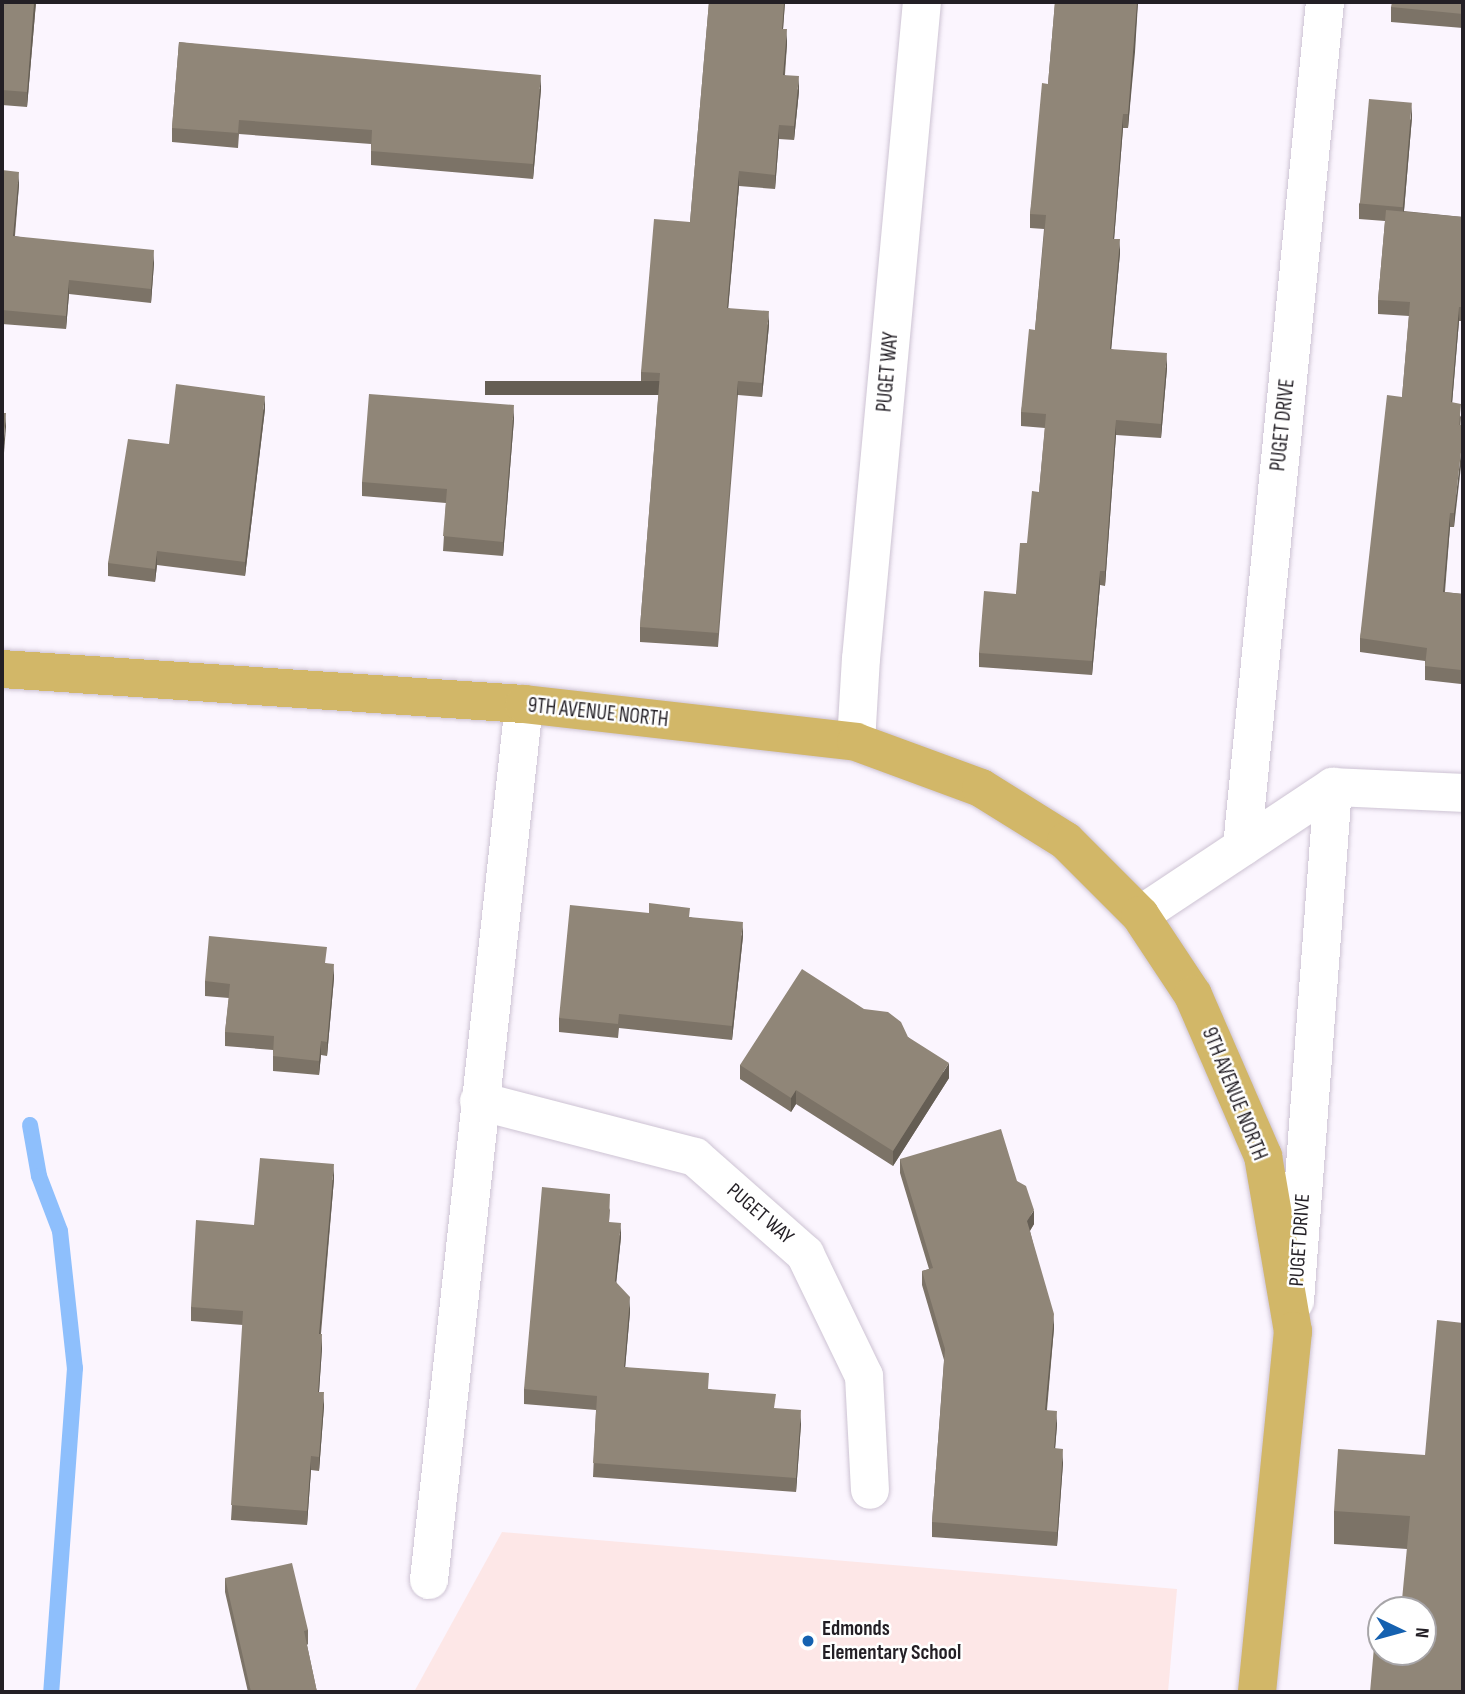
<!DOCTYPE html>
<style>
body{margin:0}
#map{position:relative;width:1465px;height:1694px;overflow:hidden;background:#fbf5fe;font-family:"Sofia Sans Condensed",sans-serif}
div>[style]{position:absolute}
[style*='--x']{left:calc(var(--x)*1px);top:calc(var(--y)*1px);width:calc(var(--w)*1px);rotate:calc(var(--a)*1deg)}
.education>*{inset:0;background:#fde7e7}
.stream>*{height:16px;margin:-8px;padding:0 8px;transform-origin:8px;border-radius:8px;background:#8ebffc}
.roads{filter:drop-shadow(0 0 2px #cdc3d3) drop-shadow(0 0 2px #cdc3d3)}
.minor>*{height:38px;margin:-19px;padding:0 19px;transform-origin:19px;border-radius:19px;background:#fff}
.major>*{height:38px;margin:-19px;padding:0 19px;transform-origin:19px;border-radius:19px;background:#d2b768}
.wall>*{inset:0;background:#7c7367}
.shaded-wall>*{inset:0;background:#655e54;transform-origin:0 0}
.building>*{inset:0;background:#908678;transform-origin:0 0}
.dots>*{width:19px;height:19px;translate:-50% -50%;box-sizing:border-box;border:4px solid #fff;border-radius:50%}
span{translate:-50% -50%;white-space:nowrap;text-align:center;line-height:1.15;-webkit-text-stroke:5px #fff;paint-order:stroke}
.street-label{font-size:21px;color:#231f25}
.poi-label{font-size:21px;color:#231f25;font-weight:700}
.left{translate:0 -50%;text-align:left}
.frame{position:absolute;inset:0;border:4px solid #231f25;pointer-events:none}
.north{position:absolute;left:1367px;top:1596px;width:70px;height:70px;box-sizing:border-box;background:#fff;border:2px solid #a7a5a8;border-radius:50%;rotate:95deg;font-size:19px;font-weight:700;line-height:28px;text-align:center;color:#231f25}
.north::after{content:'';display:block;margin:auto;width:24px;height:32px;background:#1561b0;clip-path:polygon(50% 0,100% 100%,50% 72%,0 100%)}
</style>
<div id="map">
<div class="education">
<div style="clip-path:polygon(502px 1532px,1177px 1589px,1168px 1692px,414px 1692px)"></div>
</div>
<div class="stream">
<div style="--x:30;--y:1125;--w:52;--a:80"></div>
<div style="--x:39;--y:1176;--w:59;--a:69.1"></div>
<div style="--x:60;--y:1231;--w:138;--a:83.8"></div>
<div style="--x:75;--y:1368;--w:325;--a:94.2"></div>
</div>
<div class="roads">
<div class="minor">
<div style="--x:856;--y:742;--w:83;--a:-86.6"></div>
<div style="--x:861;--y:659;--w:660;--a:-84.7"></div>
<div style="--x:1242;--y:847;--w:849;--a:-84.39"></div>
<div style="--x:1140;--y:915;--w:232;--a:-33.6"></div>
<div style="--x:1333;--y:787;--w:130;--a:2.6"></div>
<div style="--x:479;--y:1101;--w:223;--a:14.5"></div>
<div style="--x:695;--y:1157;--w:147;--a:41.4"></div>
<div style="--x:805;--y:1254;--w:136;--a:64.2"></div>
<div style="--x:864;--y:1376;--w:114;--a:87"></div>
<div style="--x:1295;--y:1301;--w:515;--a:-85.77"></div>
<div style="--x:429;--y:1580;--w:881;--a:-83.81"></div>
</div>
<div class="major">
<div style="--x:2;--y:669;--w:523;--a:3.84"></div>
<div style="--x:524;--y:704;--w:334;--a:6.5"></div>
<div style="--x:856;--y:742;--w:133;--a:20.2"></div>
<div style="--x:981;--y:788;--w:100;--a:31.9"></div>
<div style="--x:1066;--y:841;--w:105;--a:45"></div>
<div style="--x:1140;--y:915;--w:96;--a:56.5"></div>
<div style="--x:1193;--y:995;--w:176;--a:66.5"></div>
<div style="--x:1263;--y:1156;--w:178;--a:80.3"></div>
<div style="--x:1293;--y:1331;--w:363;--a:95.7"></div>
</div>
</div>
<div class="wall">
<div style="clip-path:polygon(2px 2px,36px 2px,27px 107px,2px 105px)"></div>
<div style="clip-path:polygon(709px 2px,785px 2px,783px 29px,787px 44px,785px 75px,799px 91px,794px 140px,779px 139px,775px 189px,739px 186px,728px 308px,769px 325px,762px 397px,738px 395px,718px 647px,640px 642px,640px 627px,659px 388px,641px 386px,641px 372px,690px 222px)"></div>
<div style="clip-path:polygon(1055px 2px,1138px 2px,1128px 128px,1123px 128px,1114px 239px,1120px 253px,1111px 349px,1167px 368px,1161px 438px,1116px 435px,1105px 586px,1100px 585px,1092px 675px,979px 667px,979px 653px,1016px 594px,1039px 492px,1045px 428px,1021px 426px,1021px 412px,1035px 330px,1044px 229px,1030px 228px,1030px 214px,1048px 84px)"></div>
<div style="clip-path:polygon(1463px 2px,1463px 28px,1391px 22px,1391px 7px)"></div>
<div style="clip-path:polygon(179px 42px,541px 89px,533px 179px,371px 165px,371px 144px,239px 134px,238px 148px,172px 142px,172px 128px)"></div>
<div style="clip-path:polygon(1412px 117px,1404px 211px,1463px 217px,1463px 321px,1459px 321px,1452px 403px,1461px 417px,1454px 527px,1450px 527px,1445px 592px,1463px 594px,1463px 691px,1461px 690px,1461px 684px,1425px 680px,1425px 661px,1360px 652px,1360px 638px,1402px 397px,1409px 316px,1378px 314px,1378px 300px,1385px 221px,1359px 219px,1359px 204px)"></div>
<div style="clip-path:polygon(2px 170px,19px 185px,15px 236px,154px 263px,151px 303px,69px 294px,66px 329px,2px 324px)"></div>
<div style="clip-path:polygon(265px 409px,245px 576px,157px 565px,155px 582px,108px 576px,108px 563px,169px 444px)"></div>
<div style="clip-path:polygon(514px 419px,503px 556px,443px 551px,446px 503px,362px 496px,362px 482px)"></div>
<div style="clip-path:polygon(690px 917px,743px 936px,732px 1040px,619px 1028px,618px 1038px,559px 1032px,559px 1018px)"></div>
<div style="clip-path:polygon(326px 963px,334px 978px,327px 1056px,321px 1055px,319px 1075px,273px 1071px,273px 1050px,225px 1046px,225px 1032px,229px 998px,205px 996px,205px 981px)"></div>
<div style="clip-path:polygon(908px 1037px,949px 1078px,893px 1166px,796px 1104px,791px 1112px,740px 1079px,740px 1065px)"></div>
<div style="clip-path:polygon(900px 1159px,1017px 1181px,1034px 1224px,1030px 1231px,1054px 1328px,1047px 1410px,1057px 1425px,1055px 1448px,1063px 1463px,1057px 1546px,932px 1537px,932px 1522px,944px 1360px,922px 1285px,922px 1271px,929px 1269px,900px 1173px)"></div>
<div style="clip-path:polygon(334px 1179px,321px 1334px,322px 1348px,319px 1392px,324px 1406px,319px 1471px,311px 1470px,307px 1525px,231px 1520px,243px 1325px,191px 1321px,191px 1307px,254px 1225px)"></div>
<div style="clip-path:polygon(610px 1208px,609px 1222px,621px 1237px,616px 1282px,630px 1312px,625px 1367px,709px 1389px,776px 1409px,801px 1424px,796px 1492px,593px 1477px,596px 1410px,524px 1404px,524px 1389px)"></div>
<div style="clip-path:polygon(1425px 1455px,1423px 1652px,1407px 1549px,1334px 1544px,1334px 1511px)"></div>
<div style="clip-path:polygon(225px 1578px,308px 1630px,308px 1644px,307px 1645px,317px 1692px,248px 1692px,225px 1592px)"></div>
</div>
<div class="shaded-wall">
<div style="clip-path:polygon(34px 2px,36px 2px,27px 107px,27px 92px)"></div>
<div style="clip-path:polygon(784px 2px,785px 2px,782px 43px,782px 29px)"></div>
<div style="clip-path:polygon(1137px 2px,1138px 2px,1135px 52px,1128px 128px,1128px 114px)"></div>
<div style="clip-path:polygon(787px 29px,787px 44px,783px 89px,783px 75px)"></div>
<div style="clip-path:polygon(541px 75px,541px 89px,533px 179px,533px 164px)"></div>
<div style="clip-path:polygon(799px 76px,799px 91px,794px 140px,794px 126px)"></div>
<div style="clip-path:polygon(1412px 103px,1412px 117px,1403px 222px,1403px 208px)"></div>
<div style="clip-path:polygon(1123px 114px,1123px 128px,1113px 253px,1113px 239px)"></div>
<div style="clip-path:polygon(779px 125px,779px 139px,775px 189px,775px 175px)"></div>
<div style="clip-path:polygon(739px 171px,739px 186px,727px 322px,727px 308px)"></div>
<div style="clip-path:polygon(19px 172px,19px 185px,13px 250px,13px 236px)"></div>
<div style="clip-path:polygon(1120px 239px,1120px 253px,1110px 363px,1110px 349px)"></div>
<div style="clip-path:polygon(154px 250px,154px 263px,151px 303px,151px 289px)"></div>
<div style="clip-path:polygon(69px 280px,69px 294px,66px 329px,66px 316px)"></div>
<div style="clip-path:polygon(1459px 307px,1459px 321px,1451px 416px,1451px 402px)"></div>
<div style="clip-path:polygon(769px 311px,769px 325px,762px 397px,762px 383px)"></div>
<div style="clip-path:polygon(1167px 353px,1167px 368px,1161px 438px,1161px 424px)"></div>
<div style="left:738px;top:381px;width:14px;height:253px;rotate:90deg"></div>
<div style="clip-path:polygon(265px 396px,265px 409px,245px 576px,245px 562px)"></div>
<div style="clip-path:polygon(514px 405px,514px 419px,503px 556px,503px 542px)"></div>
<div style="clip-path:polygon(6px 413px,6px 427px,2px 478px,2px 464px)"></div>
<div style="clip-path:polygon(1116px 420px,1116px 435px,1105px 586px,1105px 571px)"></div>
<div style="clip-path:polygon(1463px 435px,1463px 449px,1454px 527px,1454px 513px)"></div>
<div style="clip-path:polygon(1450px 513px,1450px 527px,1443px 606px,1443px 592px)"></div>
<div style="clip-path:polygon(157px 551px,157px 565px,155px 582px,155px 569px)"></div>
<div style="clip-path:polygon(1100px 571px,1100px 585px,1092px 675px,1092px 661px)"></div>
<div style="clip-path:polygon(743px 922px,743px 936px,732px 1040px,732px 1026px)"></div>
<div style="clip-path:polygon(334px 964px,334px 978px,327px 1056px,327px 1042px)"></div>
<div style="clip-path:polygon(321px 1041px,321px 1055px,319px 1075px,319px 1061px)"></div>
<div style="clip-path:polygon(949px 1063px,949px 1078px,893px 1166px,893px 1151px)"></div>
<div style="clip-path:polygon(796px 1090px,796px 1104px,791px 1112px,791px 1098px)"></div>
<div style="clip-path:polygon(334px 1164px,334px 1179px,319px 1348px,319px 1334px)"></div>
<div style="clip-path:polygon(1034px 1210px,1034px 1224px,1027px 1235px,1027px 1221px)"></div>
<div style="clip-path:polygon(621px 1223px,621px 1237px,615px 1295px,615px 1281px)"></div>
<div style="clip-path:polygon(630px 1297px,630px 1312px,624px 1381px,624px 1367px)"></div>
<div style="clip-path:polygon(1054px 1314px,1054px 1328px,1045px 1424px,1045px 1410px)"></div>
<div style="clip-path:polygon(322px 1334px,322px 1348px,318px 1406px,318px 1392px)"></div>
<div style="clip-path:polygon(324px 1392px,324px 1406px,319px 1471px,319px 1457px)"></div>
<div style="clip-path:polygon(801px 1410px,801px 1424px,796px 1492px,796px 1478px)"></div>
<div style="clip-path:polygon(1057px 1411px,1057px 1425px,1054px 1463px,1054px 1448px)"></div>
<div style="clip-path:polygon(1063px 1449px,1063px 1463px,1057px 1546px,1057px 1532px)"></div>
<div style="clip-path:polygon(311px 1456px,311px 1470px,307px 1525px,307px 1511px)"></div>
</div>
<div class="building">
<div style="clip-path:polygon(2px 2px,34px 2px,27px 92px,2px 90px)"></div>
<div style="clip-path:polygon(709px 2px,784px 2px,782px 29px,787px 29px,783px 75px,799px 76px,794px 126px,779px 125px,775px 175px,739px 171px,727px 308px,769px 311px,762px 383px,738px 381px,718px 633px,640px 627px,660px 373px,641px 372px,654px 219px,690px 222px)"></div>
<div style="clip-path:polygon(1055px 2px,1137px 2px,1128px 114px,1123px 114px,1113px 239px,1120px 239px,1110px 349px,1167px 353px,1161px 424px,1116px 420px,1105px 571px,1100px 571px,1092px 661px,979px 653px,984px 591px,1016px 594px,1020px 543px,1027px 543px,1032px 491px,1039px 492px,1046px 414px,1021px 412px,1029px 329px,1035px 330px,1046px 215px,1030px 214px,1042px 83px,1048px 84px)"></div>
<div style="clip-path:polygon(1392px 2px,1463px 2px,1463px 14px,1391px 7px)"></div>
<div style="clip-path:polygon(179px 42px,541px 75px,533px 164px,371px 151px,372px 130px,239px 120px,238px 133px,172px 128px)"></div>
<div style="left:1369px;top:99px;width:43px;height:105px;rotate:5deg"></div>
<div style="clip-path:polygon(2px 170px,19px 172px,13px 236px,154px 250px,151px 289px,69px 280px,66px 316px,2px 310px)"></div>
<div style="clip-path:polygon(1386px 210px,1463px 217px,1463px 307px,1459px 307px,1451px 402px,1461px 404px,1459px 425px,1463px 425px,1463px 435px,1454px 513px,1450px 513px,1443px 592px,1463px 594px,1463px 677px,1461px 676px,1461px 670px,1425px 666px,1427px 648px,1360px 638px,1387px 395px,1402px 397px,1410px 302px,1378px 300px)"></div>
<div style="clip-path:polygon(176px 384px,265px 396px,245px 562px,157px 551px,155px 569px,108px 563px,128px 439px,169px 444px)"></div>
<div style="clip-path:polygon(369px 394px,514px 405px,503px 542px,443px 536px,447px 489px,362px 482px)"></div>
<div style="clip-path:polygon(2px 413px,6px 413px,2px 464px)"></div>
<div style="clip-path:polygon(649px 903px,690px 908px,689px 917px,743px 922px,732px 1026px,619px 1014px,618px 1024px,559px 1018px,570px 905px,649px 913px)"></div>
<div style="clip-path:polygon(209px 936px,327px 947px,325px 963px,334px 964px,327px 1042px,321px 1041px,319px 1061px,273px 1056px,274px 1036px,225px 1032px,230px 984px,205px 981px)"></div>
<div style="clip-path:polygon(802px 969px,864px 1009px,888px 1012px,901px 1022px,908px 1037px,949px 1063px,893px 1151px,796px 1090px,791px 1098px,740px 1065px)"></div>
<div style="clip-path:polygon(1001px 1129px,1017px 1181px,1026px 1186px,1034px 1210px,1027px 1221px,1054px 1314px,1045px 1410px,1057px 1411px,1054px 1448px,1063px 1449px,1057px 1532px,932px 1522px,945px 1349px,922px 1271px,933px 1268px,900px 1159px)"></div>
<div style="clip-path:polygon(260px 1158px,334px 1164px,319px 1334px,322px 1334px,318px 1392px,324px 1392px,319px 1457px,311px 1456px,307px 1511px,231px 1505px,243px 1311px,191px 1307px,196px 1220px,254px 1225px)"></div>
<div style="clip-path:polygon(542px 1187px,610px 1194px,609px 1222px,621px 1223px,615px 1281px,630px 1297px,624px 1367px,709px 1373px,708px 1389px,776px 1394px,774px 1408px,801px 1410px,796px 1478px,593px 1463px,597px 1396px,524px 1389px)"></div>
<div style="clip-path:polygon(1437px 1320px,1463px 1323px,1463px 1692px,1370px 1692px,1374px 1647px,1381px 1648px,1381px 1652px,1423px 1652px,1423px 1610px,1401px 1610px,1410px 1516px,1334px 1511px,1338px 1449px,1425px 1455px)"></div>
<div style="clip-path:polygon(292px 1563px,308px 1630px,304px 1631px,317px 1692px,251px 1692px,225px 1578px)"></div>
</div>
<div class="dots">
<div style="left:808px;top:1641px;background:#1561b0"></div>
</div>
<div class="street-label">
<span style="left:888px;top:372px;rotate:-85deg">PUGET WAY</span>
<span style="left:1283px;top:425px;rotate:-84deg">PUGET DRIVE</span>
<span style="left:598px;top:713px;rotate:6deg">9TH AVENUE NORTH</span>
<span style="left:1234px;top:1094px;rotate:68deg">9TH AVENUE NORTH</span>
<span style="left:760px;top:1214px;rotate:41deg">PUGET WAY</span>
<span style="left:1300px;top:1240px;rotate:-86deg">PUGET DRIVE</span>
</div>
<div class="poi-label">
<span class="left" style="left:822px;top:1641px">Edmonds<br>Elementary School</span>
</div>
<div class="frame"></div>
<div class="north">N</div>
</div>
